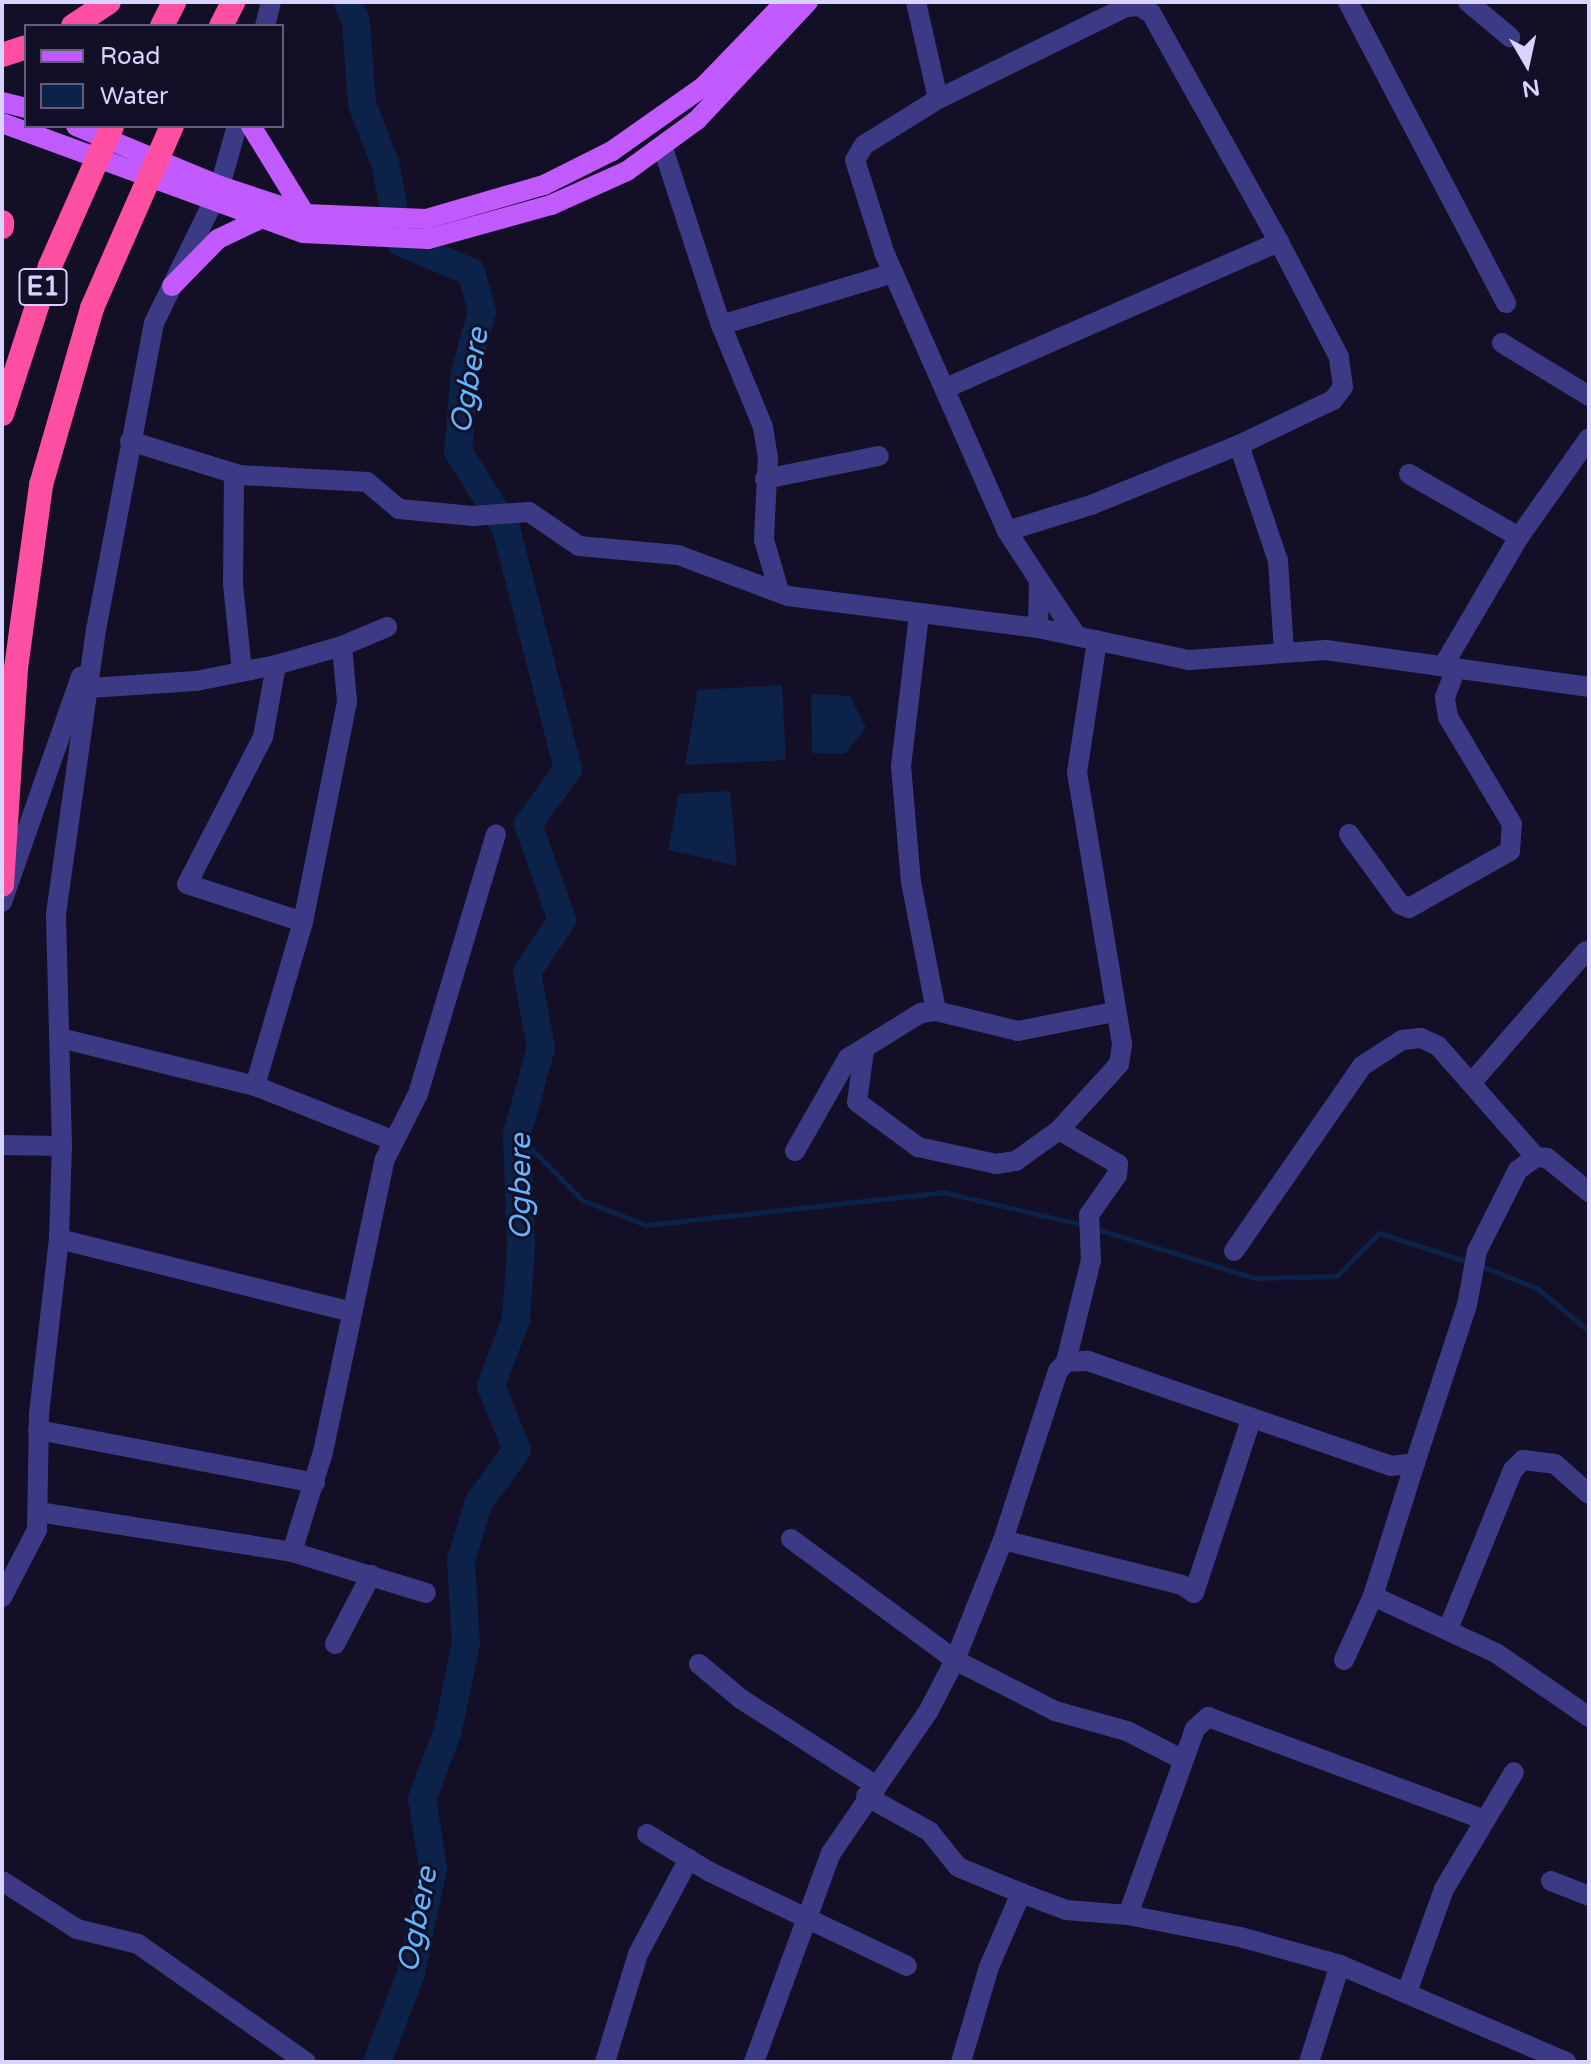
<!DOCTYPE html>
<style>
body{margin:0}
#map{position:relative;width:1591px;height:2064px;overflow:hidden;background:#130f26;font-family:"Varela Round",sans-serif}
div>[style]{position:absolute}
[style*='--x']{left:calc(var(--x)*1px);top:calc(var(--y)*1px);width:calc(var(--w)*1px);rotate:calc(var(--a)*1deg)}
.water>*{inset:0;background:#0c2248}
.stream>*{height:5px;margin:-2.5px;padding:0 2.5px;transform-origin:2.5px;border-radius:2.5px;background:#0c2248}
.river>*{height:28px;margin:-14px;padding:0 14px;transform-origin:14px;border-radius:14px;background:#0c2248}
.minor>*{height:20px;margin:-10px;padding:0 10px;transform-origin:10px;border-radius:10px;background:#3d3a85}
.major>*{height:20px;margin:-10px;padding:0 10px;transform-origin:10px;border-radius:10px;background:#c25bff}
.highway>*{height:24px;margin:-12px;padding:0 12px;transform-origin:12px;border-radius:12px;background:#ff4fa3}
span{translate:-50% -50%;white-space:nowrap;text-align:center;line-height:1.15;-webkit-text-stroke:6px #130f26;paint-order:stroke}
.shield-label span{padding:2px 6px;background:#130f26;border:2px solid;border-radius:6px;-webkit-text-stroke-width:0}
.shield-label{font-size:26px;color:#d9d4ff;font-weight:700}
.water-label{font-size:30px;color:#62b6ff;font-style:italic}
.frame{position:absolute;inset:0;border:4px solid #d9d4ff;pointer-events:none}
.legend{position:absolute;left:24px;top:24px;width:260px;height:104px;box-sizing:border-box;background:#130f26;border:2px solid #625e7d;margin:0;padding:10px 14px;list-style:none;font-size:24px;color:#d9d4ff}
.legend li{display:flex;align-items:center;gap:16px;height:40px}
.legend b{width:40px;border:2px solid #625e7d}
.north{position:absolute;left:1487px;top:24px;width:80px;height:80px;-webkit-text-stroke:6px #130f26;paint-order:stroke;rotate:171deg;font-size:22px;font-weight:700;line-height:32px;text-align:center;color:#d9d4ff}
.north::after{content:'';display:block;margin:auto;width:28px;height:36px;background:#d9d4ff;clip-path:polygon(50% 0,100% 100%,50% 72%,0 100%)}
</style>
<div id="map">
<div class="water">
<div style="clip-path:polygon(782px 685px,786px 760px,685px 765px,698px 690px)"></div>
<div style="clip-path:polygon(811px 694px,850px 696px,866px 728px,845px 754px,812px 753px)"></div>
<div style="clip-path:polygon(730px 791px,737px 866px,668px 850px,679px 794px)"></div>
</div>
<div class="stream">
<div style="--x:517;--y:1134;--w:93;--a:45.4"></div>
<div style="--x:582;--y:1200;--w:69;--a:21.3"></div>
<div style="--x:646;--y:1225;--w:299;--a:-6.3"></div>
<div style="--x:943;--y:1192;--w:145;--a:13.2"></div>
<div style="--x:1094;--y:1228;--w:169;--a:17.3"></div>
<div style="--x:1255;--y:1278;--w:82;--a:-1.4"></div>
<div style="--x:1337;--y:1276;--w:60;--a:-45.7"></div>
<div style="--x:1379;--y:1233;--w:95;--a:17.9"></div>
<div style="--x:1478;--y:1265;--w:63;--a:21.3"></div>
<div style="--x:1537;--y:1288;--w:67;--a:39.6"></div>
</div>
<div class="river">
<div style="--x:348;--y:2;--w:22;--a:69"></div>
<div style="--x:356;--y:23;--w:81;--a:85.8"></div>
<div style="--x:362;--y:104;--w:63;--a:68.7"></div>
<div style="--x:385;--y:163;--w:80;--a:79.2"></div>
<div style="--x:400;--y:242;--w:77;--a:22.9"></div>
<div style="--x:471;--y:272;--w:41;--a:74.2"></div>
<div style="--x:482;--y:311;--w:64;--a:105.3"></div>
<div style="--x:465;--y:373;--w:78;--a:95.1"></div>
<div style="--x:458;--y:451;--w:91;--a:58.1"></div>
<div style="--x:506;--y:528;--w:249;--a:75.6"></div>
<div style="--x:568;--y:769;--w:68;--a:126"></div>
<div style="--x:528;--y:824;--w:102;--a:70.5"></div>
<div style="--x:562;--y:920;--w:63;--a:123.9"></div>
<div style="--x:527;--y:972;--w:77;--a:79.6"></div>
<div style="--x:541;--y:1048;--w:89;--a:105.6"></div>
<div style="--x:517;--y:1134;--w:114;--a:88"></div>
<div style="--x:521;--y:1248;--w:71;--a:94"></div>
<div style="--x:516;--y:1319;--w:72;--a:110.5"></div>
<div style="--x:491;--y:1386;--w:69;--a:67.9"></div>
<div style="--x:517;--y:1450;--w:64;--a:126.2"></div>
<div style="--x:479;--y:1502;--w:61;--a:107.2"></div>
<div style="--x:461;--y:1560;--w:83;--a:86.6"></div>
<div style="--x:466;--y:1643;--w:89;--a:101.7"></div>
<div style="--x:448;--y:1730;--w:74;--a:110.6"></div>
<div style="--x:422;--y:1799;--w:69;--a:80.8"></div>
<div style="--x:433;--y:1867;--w:108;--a:101.7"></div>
<div style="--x:411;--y:1973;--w:95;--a:110.9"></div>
</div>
<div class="minor">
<div style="--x:916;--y:2;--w:99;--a:77.2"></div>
<div style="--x:1348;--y:2;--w:340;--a:62.3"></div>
<div style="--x:1468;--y:2;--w:55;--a:39.8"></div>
<div style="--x:265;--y:26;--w:25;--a:-76"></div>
<div style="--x:663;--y:148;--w:186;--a:71.9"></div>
<div style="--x:721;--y:325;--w:110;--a:67.6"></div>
<div style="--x:763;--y:427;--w:30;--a:81"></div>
<div style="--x:768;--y:457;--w:83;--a:92.8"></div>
<div style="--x:764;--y:540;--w:53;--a:73.6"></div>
<div style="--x:220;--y:186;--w:62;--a:-74.2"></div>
<div style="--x:721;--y:325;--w:180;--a:-16.8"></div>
<div style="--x:1502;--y:343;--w:102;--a:31.3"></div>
<div style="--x:946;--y:388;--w:364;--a:-23.7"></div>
<div style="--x:130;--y:441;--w:114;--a:17.3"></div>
<div style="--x:239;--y:475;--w:128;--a:3.1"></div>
<div style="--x:367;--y:482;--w:42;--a:40.2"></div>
<div style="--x:399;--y:509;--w:74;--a:5.4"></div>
<div style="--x:473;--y:516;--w:56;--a:-4.1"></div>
<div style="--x:529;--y:512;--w:60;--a:34.2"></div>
<div style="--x:579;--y:546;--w:99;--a:5.2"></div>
<div style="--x:678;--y:555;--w:117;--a:20.4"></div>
<div style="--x:788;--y:596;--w:252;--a:7.3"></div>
<div style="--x:1038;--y:628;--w:154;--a:12"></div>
<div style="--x:1189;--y:660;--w:137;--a:-4.2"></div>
<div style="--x:1326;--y:650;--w:266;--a:8"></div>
<div style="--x:1239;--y:445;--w:122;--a:71.4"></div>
<div style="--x:1278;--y:561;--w:91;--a:86.2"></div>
<div style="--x:234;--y:474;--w:110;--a:90.5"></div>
<div style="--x:233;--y:584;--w:87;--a:84.1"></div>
<div style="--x:1409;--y:474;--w:127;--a:29.8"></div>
<div style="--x:765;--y:479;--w:116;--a:-11.4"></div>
<div style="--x:1007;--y:531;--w:88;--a:-17.2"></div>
<div style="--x:1091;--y:505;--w:160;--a:-22.1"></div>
<div style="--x:1239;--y:445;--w:104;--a:-25.6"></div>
<div style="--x:1333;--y:400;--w:16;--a:-52"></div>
<div style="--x:1343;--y:387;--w:30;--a:-98"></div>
<div style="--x:1339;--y:357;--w:130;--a:-117.6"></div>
<div style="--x:1279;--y:242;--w:262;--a:-119.2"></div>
<div style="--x:1151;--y:13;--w:14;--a:-150"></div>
<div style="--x:1139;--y:6;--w:13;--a:176"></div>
<div style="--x:1126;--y:7;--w:209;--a:153.9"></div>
<div style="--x:938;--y:99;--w:87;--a:148.1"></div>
<div style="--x:864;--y:145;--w:17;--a:121"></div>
<div style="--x:855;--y:160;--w:96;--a:72.5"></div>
<div style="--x:884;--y:252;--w:305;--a:66.2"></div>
<div style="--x:1007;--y:531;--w:59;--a:56.9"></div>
<div style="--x:1039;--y:580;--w:48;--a:91.2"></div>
<div style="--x:1039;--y:580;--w:66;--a:56.1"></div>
<div style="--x:919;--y:615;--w:152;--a:96.8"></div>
<div style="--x:901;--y:766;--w:116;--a:85.1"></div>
<div style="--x:911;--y:882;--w:131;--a:79"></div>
<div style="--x:276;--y:665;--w:73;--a:100.2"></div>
<div style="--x:263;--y:737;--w:165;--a:117.3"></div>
<div style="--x:187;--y:884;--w:122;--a:18.1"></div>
<div style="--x:1443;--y:666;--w:150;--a:-59.5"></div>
<div style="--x:1519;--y:537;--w:121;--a:-54.7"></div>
<div style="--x:89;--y:688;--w:107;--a:-3.7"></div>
<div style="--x:196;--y:681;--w:82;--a:-11.3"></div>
<div style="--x:276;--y:665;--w:69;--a:-16.1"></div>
<div style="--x:342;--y:646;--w:49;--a:-22.9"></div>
<div style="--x:1349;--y:834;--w:87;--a:53.9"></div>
<div style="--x:1400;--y:904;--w:10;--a:24"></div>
<div style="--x:1409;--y:908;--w:116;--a:-29.4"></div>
<div style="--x:1510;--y:851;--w:27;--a:-86"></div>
<div style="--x:1512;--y:824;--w:125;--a:-120.9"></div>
<div style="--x:1448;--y:717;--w:20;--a:-99"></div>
<div style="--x:1445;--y:697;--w:31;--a:-69"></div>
<div style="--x:2;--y:902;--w:239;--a:-70.7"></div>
<div style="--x:60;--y:1038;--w:201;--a:13.8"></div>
<div style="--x:255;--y:1086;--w:147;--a:21.5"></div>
<div style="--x:864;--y:1051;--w:51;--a:97.8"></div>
<div style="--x:857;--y:1102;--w:76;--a:36.4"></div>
<div style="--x:918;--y:1147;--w:80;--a:12.3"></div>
<div style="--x:996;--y:1164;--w:20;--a:-9"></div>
<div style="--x:1016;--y:1161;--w:53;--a:-35.8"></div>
<div style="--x:1059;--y:1130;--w:89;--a:-47.7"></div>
<div style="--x:1119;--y:1064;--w:20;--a:-81"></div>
<div style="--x:1122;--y:1044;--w:275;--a:-99.4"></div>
<div style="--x:1077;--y:773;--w:134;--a:-81.4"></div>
<div style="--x:1473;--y:1081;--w:172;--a:-49"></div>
<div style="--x:255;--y:1086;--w:171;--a:-73.7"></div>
<div style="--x:303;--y:922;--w:225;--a:-78.7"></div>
<div style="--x:347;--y:701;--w:55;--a:-95.2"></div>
<div style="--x:1059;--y:1130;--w:68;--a:30"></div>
<div style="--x:1118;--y:1164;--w:11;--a:95"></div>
<div style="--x:1117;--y:1175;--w:49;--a:125"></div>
<div style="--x:1089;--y:1215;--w:45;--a:87.5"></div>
<div style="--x:1091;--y:1260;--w:105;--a:103.8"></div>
<div style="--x:2;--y:1145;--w:60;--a:1"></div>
<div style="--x:795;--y:1151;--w:107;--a:-60.3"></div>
<div style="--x:848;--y:1058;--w:86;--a:-31.7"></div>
<div style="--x:921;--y:1013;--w:15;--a:-8"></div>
<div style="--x:936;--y:1011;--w:84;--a:13.7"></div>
<div style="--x:1018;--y:1031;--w:98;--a:-11.2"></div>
<div style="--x:59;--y:1239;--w:302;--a:14"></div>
<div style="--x:1234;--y:1251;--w:225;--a:-55.3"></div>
<div style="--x:1362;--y:1066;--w:48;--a:-33"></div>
<div style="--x:1402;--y:1040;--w:19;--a:-6"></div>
<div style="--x:1421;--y:1038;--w:19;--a:25"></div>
<div style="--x:1438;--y:1046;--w:148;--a:48.6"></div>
<div style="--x:38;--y:1430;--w:282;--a:10.8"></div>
<div style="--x:38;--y:1512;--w:257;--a:8.9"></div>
<div style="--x:292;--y:1552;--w:140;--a:17"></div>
<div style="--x:791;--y:1539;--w:204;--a:36.4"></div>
<div style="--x:955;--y:1660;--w:112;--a:27"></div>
<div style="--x:1055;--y:1711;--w:75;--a:15.5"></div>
<div style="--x:1127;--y:1731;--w:63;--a:27.4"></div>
<div style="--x:1003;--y:1540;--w:185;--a:14.1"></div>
<div style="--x:1182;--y:1585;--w:14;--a:34"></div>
<div style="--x:1194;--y:1593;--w:182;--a:-71.8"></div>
<div style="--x:292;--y:1552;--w:105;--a:-72.8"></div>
<div style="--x:323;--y:1452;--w:299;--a:-78.1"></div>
<div style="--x:385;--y:1159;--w:73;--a:-63.1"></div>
<div style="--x:418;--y:1094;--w:271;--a:-73.3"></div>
<div style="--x:1373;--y:1596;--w:136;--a:24.9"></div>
<div style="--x:1496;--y:1653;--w:113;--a:34.5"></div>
<div style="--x:2;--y:1597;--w:76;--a:-62.4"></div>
<div style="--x:37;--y:1530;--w:116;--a:-89"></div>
<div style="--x:39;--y:1414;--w:176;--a:-83.5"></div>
<div style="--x:59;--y:1239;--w:93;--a:-88.2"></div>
<div style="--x:62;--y:1146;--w:232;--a:-91.5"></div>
<div style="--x:56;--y:914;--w:287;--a:-82"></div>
<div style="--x:96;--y:630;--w:312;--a:-79.3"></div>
<div style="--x:154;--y:323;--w:132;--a:-64"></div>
<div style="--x:1448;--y:1629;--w:172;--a:-67.8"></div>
<div style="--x:1513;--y:1470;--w:14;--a:-45"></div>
<div style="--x:1523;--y:1460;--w:32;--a:7"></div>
<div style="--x:1555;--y:1464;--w:45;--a:41.4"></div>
<div style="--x:335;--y:1644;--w:78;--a:-62.4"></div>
<div style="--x:1344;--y:1660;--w:70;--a:-65.6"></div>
<div style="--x:1373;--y:1596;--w:139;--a:-72.5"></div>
<div style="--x:699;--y:1664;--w:55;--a:39.8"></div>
<div style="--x:741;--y:1699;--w:159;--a:32.7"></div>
<div style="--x:866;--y:1796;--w:72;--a:29.1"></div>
<div style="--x:929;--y:1831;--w:46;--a:51.1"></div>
<div style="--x:958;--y:1867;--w:68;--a:22.4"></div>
<div style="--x:1021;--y:1893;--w:48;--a:20.7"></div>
<div style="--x:1066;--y:1910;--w:62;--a:4.6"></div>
<div style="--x:1128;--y:1915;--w:114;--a:11.1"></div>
<div style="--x:1240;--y:1937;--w:104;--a:15.6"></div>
<div style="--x:1340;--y:1965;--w:246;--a:23.2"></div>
<div style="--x:647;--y:1834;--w:74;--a:31.1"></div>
<div style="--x:710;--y:1872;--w:218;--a:25.5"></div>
<div style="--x:2;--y:1881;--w:89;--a:32.6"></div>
<div style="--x:77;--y:1929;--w:63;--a:13.8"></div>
<div style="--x:138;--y:1944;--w:205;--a:35.1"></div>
<div style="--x:1551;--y:1881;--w:41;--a:21.5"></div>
<div style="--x:1128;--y:1915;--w:198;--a:-70.2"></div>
<div style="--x:1195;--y:1729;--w:18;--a:-43"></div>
<div style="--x:1208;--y:1717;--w:293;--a:20.4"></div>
<div style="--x:1407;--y:1992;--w:109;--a:-70.2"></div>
<div style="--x:1444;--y:1889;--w:136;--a:-59.1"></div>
<div style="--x:605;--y:2062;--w:113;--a:-73"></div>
<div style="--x:638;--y:1954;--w:108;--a:-61.8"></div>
<div style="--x:754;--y:2062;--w:223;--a:-69.8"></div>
<div style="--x:831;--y:1853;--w:171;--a:-55.5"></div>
<div style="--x:928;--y:1712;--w:59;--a:-62.6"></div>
<div style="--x:955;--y:1660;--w:129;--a:-68.2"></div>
<div style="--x:1003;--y:1540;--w:178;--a:-72"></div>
<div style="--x:1058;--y:1371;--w:12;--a:-48"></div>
<div style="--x:1066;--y:1362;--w:22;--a:-3"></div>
<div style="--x:1088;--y:1361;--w:321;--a:19.1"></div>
<div style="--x:1391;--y:1466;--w:24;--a:-7"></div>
<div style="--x:1415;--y:1463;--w:166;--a:-71.8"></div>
<div style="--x:1467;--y:1305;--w:55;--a:-79.5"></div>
<div style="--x:1477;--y:1251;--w:91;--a:-63.2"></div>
<div style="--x:1518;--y:1170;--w:22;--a:-36"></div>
<div style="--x:1536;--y:1157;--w:11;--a:5"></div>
<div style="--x:1547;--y:1158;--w:54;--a:39"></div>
<div style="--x:961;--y:2062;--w:99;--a:-73.6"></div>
<div style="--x:989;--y:1967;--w:81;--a:-66.6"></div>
<div style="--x:1309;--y:2062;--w:102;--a:-72.3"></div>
</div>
<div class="major">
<div style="--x:2;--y:102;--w:25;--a:14"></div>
<div style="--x:2;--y:123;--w:320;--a:20.1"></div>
<div style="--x:303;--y:233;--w:125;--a:2.7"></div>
<div style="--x:428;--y:239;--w:128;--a:-15.5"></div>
<div style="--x:551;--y:205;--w:83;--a:-24.1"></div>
<div style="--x:627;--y:171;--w:87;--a:-36.1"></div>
<div style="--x:697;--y:120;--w:162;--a:-46.8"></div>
<div style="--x:76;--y:126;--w:156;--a:22.6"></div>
<div style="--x:220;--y:186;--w:89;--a:18.2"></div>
<div style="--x:305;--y:214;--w:121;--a:2.4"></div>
<div style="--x:426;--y:219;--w:123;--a:-16.1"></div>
<div style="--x:544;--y:185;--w:76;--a:-26.6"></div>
<div style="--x:612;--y:151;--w:113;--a:-35.2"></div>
<div style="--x:704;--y:86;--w:117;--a:-46"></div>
<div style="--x:251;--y:126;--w:103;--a:58.5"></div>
<div style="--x:172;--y:286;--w:66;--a:-45.6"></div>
<div style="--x:218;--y:239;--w:44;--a:-25.4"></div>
</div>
<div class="highway">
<div style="--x:73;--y:26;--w:43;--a:-33.7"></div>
<div style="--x:162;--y:26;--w:27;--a:-63"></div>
<div style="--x:221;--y:26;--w:27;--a:-63"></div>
<div style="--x:2;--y:55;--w:25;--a:-18"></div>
<div style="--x:2;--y:222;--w:5;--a:90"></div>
<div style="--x:2;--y:414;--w:156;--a:-72"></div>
<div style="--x:50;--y:266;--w:153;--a:-66.1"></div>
<div style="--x:2;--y:885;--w:217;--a:-86.3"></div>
<div style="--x:16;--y:668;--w:185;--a:-82.2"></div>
<div style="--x:41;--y:485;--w:184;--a:-73.9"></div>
<div style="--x:92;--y:308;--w:199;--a:-66.3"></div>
</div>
<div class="shield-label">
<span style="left:43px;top:287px">E1</span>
</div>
<div class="water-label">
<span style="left:470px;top:381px;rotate:-80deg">Ogbere</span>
<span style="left:521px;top:1187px;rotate:-90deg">Ogbere</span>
<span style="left:418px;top:1920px;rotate:-79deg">Ogbere</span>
</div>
<div class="frame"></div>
<ul class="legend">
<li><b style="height:10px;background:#c25bff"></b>Road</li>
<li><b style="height:22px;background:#0c2248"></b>Water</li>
</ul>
<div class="north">N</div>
</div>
